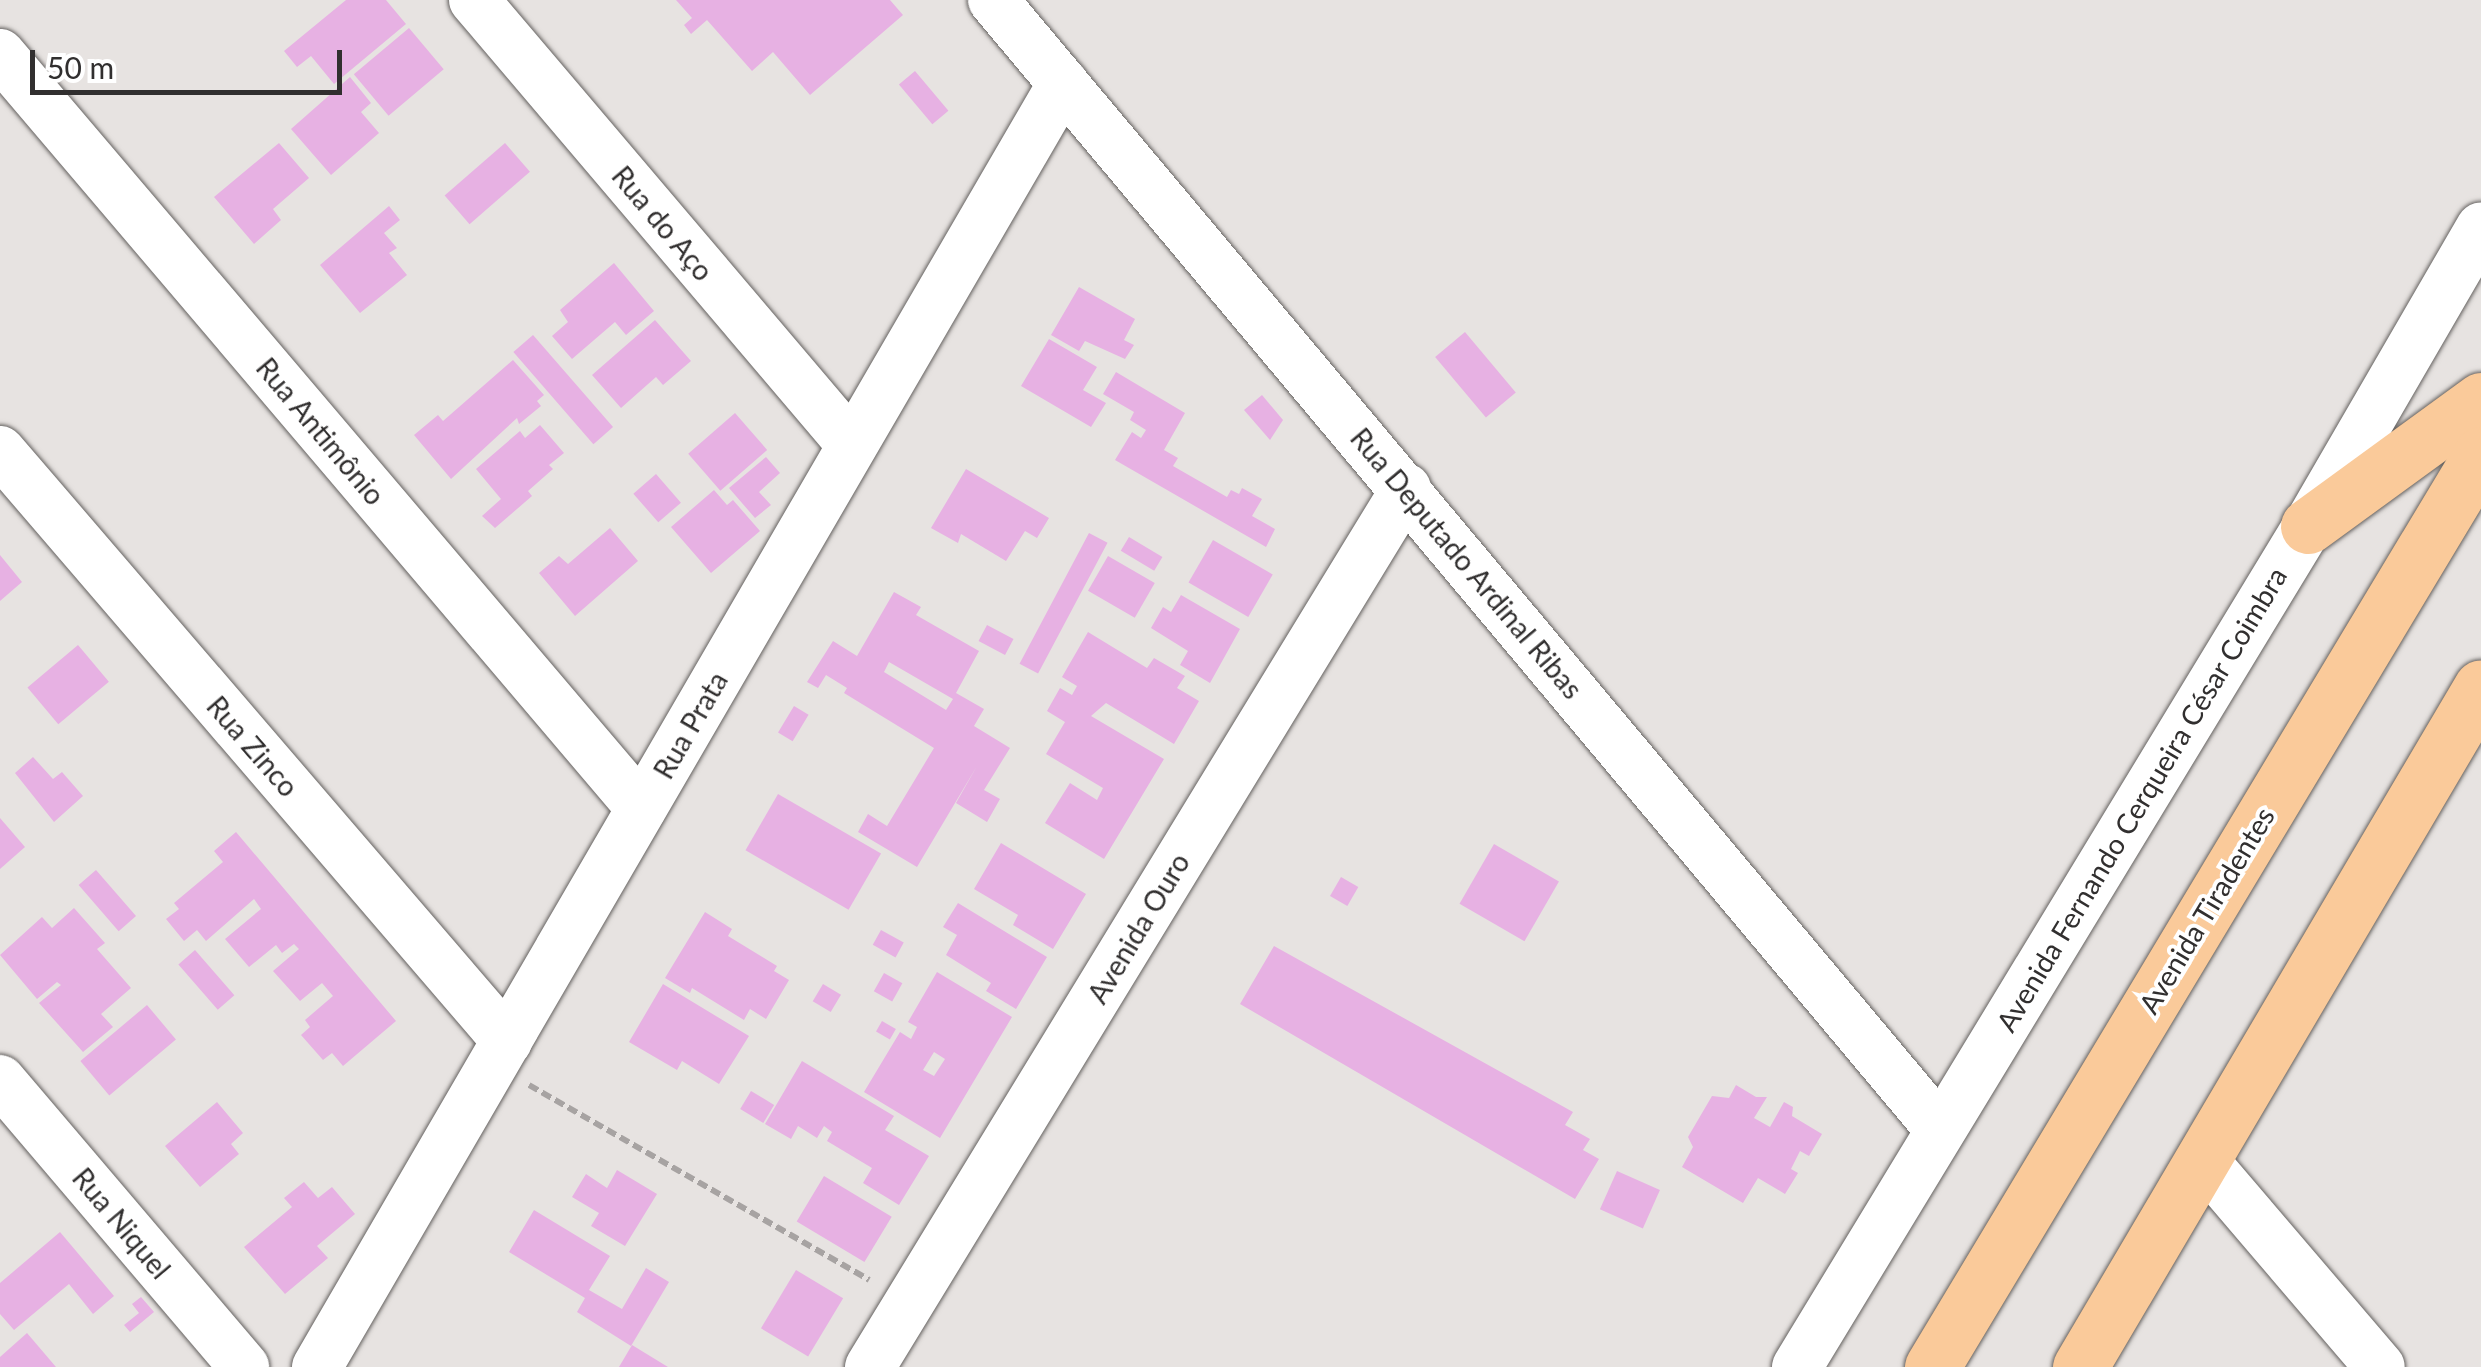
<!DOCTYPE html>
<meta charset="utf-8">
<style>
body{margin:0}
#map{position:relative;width:2481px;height:1367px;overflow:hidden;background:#e7e3e1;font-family:Lato,sans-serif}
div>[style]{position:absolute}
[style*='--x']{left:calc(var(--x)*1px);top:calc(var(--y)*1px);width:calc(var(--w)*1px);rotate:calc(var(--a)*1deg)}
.building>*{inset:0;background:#e7b1e3;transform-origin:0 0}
.path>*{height:6px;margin-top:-3px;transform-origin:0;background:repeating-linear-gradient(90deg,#a7a3a2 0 10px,transparent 0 15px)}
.roads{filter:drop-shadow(0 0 2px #64615f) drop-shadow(0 0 2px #64615f)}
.minor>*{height:50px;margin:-25px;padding:0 25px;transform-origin:25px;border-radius:25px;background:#fff}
.trunk>*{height:55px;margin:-27.5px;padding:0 27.5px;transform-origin:27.5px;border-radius:27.5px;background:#faca9a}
span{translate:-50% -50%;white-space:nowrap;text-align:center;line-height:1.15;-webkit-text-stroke:8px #fff;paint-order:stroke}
.street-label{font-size:28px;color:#312f2f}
.scale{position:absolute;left:30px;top:50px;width:312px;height:45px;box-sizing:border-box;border:5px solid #312f2f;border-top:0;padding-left:12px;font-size:30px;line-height:35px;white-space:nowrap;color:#312f2f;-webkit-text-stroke:8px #fff;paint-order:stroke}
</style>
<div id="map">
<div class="building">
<div style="clip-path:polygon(346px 0,386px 0,406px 24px,334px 84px,311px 56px,297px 67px,284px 51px)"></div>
<div style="clip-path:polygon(676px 0,890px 0,903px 15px,810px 95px,773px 52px,752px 71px,707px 20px,691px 34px,684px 25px,692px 18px)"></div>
<div style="left:409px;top:28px;width:54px;height:72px;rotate:50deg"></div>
<div style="left:915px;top:71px;width:52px;height:21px;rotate:50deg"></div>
<div style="clip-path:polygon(350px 77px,371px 103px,361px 112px,379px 133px,331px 175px,291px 129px)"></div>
<div style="clip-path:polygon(279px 143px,309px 178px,273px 209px,281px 220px,254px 244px,214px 197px)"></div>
<div style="left:505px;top:143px;width:38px;height:80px;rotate:49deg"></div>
<div style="clip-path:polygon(389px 206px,400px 220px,384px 233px,397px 248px,389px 253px,407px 275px,360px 313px,320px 265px)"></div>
<div style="clip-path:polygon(614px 263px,654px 311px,626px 335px,615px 322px,572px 359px,552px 336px,568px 322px,560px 310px)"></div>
<div style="clip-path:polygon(1079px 287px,1135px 319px,1124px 340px,1134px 345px,1125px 359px,1085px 341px,1079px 351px,1051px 335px)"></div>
<div style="clip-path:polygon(655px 320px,691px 361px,663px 385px,656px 377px,621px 408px,592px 375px)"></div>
<div style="left:1465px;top:332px;width:79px;height:39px;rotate:50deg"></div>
<div style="left:533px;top:335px;width:122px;height:26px;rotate:49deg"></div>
<div style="clip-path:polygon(1049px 339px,1097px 367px,1083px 390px,1106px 403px,1091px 427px,1021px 386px)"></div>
<div style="clip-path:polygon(513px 360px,544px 395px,537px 401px,541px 406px,519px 424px,517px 418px,451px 479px,414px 435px,438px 415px,443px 421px)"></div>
<div style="clip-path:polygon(1116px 372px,1185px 413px,1164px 450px,1178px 458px,1173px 466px,1227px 497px,1231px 490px,1239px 494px,1242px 488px,1262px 499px,1252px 516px,1275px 529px,1266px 547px,1115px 460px,1132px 432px,1141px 438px,1146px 430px,1130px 420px,1134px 412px,1103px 394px)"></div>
<div style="clip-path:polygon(1262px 395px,1283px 420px,1270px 440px,1244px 410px)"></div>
<div style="left:735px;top:413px;width:49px;height:62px;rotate:49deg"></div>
<div style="clip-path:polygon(540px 425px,564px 453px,549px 465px,553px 469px,528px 491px,532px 496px,495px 528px,482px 516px,501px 499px,476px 469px,520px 431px,525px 438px)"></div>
<div style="clip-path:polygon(766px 457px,780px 473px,759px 492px,771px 505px,755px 518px,729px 488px)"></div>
<div style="clip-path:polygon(966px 469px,1049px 518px,1037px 538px,1025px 531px,1006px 561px,961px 534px,958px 543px,931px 528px)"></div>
<div style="left:656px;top:474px;width:38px;height:30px;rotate:49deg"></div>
<div style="clip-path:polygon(714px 490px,727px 505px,733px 500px,760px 531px,711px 573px,671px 527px)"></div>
<div style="clip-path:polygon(610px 528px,638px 561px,575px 616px,539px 573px,559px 556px,568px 564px)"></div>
<div style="left:1089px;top:533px;width:21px;height:148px;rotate:28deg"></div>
<div style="left:1129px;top:537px;width:39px;height:16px;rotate:31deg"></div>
<div style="left:1213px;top:540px;width:69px;height:49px;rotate:30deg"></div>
<div style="clip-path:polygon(0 555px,22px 582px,0 601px)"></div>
<div style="left:1108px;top:556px;width:54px;height:40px;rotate:30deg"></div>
<div style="clip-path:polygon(evenodd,894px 592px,921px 607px,916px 615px,979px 651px,956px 693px,984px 709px,974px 726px,1010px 748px,984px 790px,1000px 799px,987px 822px,956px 803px,977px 766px,917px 867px,858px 832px,868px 814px,887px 826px,934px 748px,844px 693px,847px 688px,826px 675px,818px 688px,807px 682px,833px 641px,857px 656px,894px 592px,889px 662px,953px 699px,946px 710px,884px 672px,889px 662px)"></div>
<div style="clip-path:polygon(1181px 595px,1240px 629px,1210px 683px,1180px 665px,1188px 651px,1151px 628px,1163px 607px,1171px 612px)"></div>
<div style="left:987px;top:625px;width:30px;height:18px;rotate:28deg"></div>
<div style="clip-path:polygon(1088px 632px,1147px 668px,1154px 658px,1185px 676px,1177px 688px,1199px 701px,1174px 744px,1106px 703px,1091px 716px,1164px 759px,1104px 859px,1045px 823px,1070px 783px,1097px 800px,1103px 788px,1046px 754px,1065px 722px,1047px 711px,1060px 688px,1072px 695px,1077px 686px,1062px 677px)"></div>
<div style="left:78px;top:645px;width:48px;height:66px;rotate:50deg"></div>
<div style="left:794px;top:706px;width:17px;height:31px;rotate:31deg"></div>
<div style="clip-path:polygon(33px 757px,53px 779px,62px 772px,83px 796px,54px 822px,15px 773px)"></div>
<div style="left:778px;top:794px;width:119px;height:65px;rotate:30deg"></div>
<div style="clip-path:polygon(0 818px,25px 847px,0 869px)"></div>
<div style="clip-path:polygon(236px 832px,396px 1021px,343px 1066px,332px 1053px,323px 1060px,301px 1035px,310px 1027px,305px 1020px,333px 996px,322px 983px,300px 1001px,273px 971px,299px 949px,294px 944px,282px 953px,276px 945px,249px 967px,225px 939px,261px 909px,254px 899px,206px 941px,197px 930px,184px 941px,166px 919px,179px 909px,174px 903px,223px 862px,214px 851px)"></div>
<div style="clip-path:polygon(1001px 843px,1086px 894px,1053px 949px,1013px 925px,1018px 915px,974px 889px)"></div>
<div style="left:1494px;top:844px;width:75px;height:69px;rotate:30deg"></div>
<div style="left:96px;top:870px;width:61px;height:23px;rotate:49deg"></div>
<div style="left:1341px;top:877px;width:20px;height:22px;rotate:30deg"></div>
<div style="clip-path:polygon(958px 903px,1047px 957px,1016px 1009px,986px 991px,991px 983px,946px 955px,957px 935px,943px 927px)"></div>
<div style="clip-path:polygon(74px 908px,105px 943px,97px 949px,131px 988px,101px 1014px,113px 1027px,83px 1052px,39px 1003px,61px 985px,57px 982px,37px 999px,0 955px,42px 917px,52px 928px)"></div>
<div style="clip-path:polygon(705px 912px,732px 929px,728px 936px,777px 966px,774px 971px,789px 980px,766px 1019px,750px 1009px,744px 1020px,692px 988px,690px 993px,665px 978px)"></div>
<div style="left:881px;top:930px;width:26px;height:17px;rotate:29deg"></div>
<div style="clip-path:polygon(1274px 946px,1573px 1112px,1565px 1125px,1590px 1139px,1583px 1150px,1599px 1159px,1575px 1199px,1240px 1004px)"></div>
<div style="left:195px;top:950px;width:60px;height:22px;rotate:49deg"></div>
<div style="clip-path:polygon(evenodd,937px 972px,1012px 1017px,940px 1138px,864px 1092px,900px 1032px,911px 1039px,917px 1027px,908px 1022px,937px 972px,934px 1052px,945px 1059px,934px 1076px,923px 1070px,934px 1052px)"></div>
<div style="left:884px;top:973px;width:21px;height:21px;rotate:29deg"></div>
<div style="clip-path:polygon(663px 984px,749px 1036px,719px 1084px,682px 1061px,677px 1070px,629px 1042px)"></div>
<div style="left:823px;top:984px;width:21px;height:20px;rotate:31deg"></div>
<div style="left:147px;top:1005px;width:45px;height:87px;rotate:50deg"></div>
<div style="left:882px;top:1021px;width:16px;height:12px;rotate:30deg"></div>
<div style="clip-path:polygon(802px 1061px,894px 1116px,885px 1130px,929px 1156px,899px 1205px,863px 1183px,872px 1168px,827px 1141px,832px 1132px,824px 1126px,817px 1138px,798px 1126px,791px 1139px,765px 1124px)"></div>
<div style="clip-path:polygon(1736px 1085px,1756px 1097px,1767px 1097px,1754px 1118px,1770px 1127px,1784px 1102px,1793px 1107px,1792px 1116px,1822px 1134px,1809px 1156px,1800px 1151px,1791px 1169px,1798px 1173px,1785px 1194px,1758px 1178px,1743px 1203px,1682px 1167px,1693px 1147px,1688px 1137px,1712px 1096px,1729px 1098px)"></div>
<div style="left:751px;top:1091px;width:27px;height:21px;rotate:31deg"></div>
<div style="clip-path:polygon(217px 1102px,243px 1133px,231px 1144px,239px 1154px,200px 1187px,165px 1146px)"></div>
<div style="clip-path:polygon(617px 1170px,657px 1194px,625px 1246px,591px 1226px,599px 1213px,572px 1197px,586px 1174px,607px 1188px)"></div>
<div style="left:1617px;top:1171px;width:47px;height:42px;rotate:24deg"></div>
<div style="left:824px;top:1176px;width:79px;height:53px;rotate:31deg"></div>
<div style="clip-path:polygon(304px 1182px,318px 1198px,332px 1187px,355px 1214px,317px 1246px,328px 1258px,285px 1294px,244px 1247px,292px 1207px,284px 1198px)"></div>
<div style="clip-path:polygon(534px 1210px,610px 1256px,589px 1290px,622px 1309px,646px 1268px,669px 1282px,631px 1346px,577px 1312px,585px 1298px,509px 1252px)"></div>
<div style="clip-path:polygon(60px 1232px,114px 1296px,93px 1314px,69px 1284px,14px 1330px,0 1314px,0 1283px)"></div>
<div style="left:796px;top:1270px;width:55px;height:68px;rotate:31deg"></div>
<div style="clip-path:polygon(141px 1297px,154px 1312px,130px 1332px,124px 1325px,139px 1313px,132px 1304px)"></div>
<div style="clip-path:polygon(27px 1333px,56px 1367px,0 1367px,0 1357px)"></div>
<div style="clip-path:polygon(632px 1345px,668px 1367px,619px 1367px)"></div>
</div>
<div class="path">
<div style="--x:529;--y:1085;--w:392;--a:29.8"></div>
</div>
<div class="roads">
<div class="minor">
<div style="--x:474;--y:0;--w:584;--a:49.65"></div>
<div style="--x:993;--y:0;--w:1472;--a:50.02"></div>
<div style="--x:0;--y:54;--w:990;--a:49.63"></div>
<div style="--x:0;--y:451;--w:778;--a:49.33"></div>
<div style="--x:0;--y:1080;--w:377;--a:49.6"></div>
<div style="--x:2203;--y:1160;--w:272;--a:49.5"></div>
<div style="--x:317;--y:1367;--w:1485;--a:-59.84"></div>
<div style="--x:870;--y:1367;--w:1029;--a:-58.6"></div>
<div style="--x:1797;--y:1367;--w:984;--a:-58.72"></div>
<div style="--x:2308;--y:526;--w:345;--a:-59.9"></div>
</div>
<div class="trunk">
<div style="--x:2308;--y:526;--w:214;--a:-36.1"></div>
<div style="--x:1932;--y:1367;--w:1065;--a:-58.98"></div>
<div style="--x:2080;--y:1367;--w:789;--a:-59.47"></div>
</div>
</div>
<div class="street-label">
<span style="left:663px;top:223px;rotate:50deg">Rua do Aço</span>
<span style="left:321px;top:431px;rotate:50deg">Rua Antimônio</span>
<span style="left:1467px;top:563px;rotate:50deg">Rua Deputado Ardinal Ribas</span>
<span style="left:690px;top:725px;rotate:-60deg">Rua Prata</span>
<span style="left:253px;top:746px;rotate:49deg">Rua Zinco</span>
<span style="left:2141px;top:799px;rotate:-59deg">Avenida Fernando Cerqueira César Coimbra</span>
<span style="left:2206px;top:910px;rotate:-59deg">Avenida Tiradentes</span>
<span style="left:1138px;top:928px;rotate:-59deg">Avenida Ouro</span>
<span style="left:122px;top:1223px;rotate:50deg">Rua Niquel</span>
</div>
<div class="scale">50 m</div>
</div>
